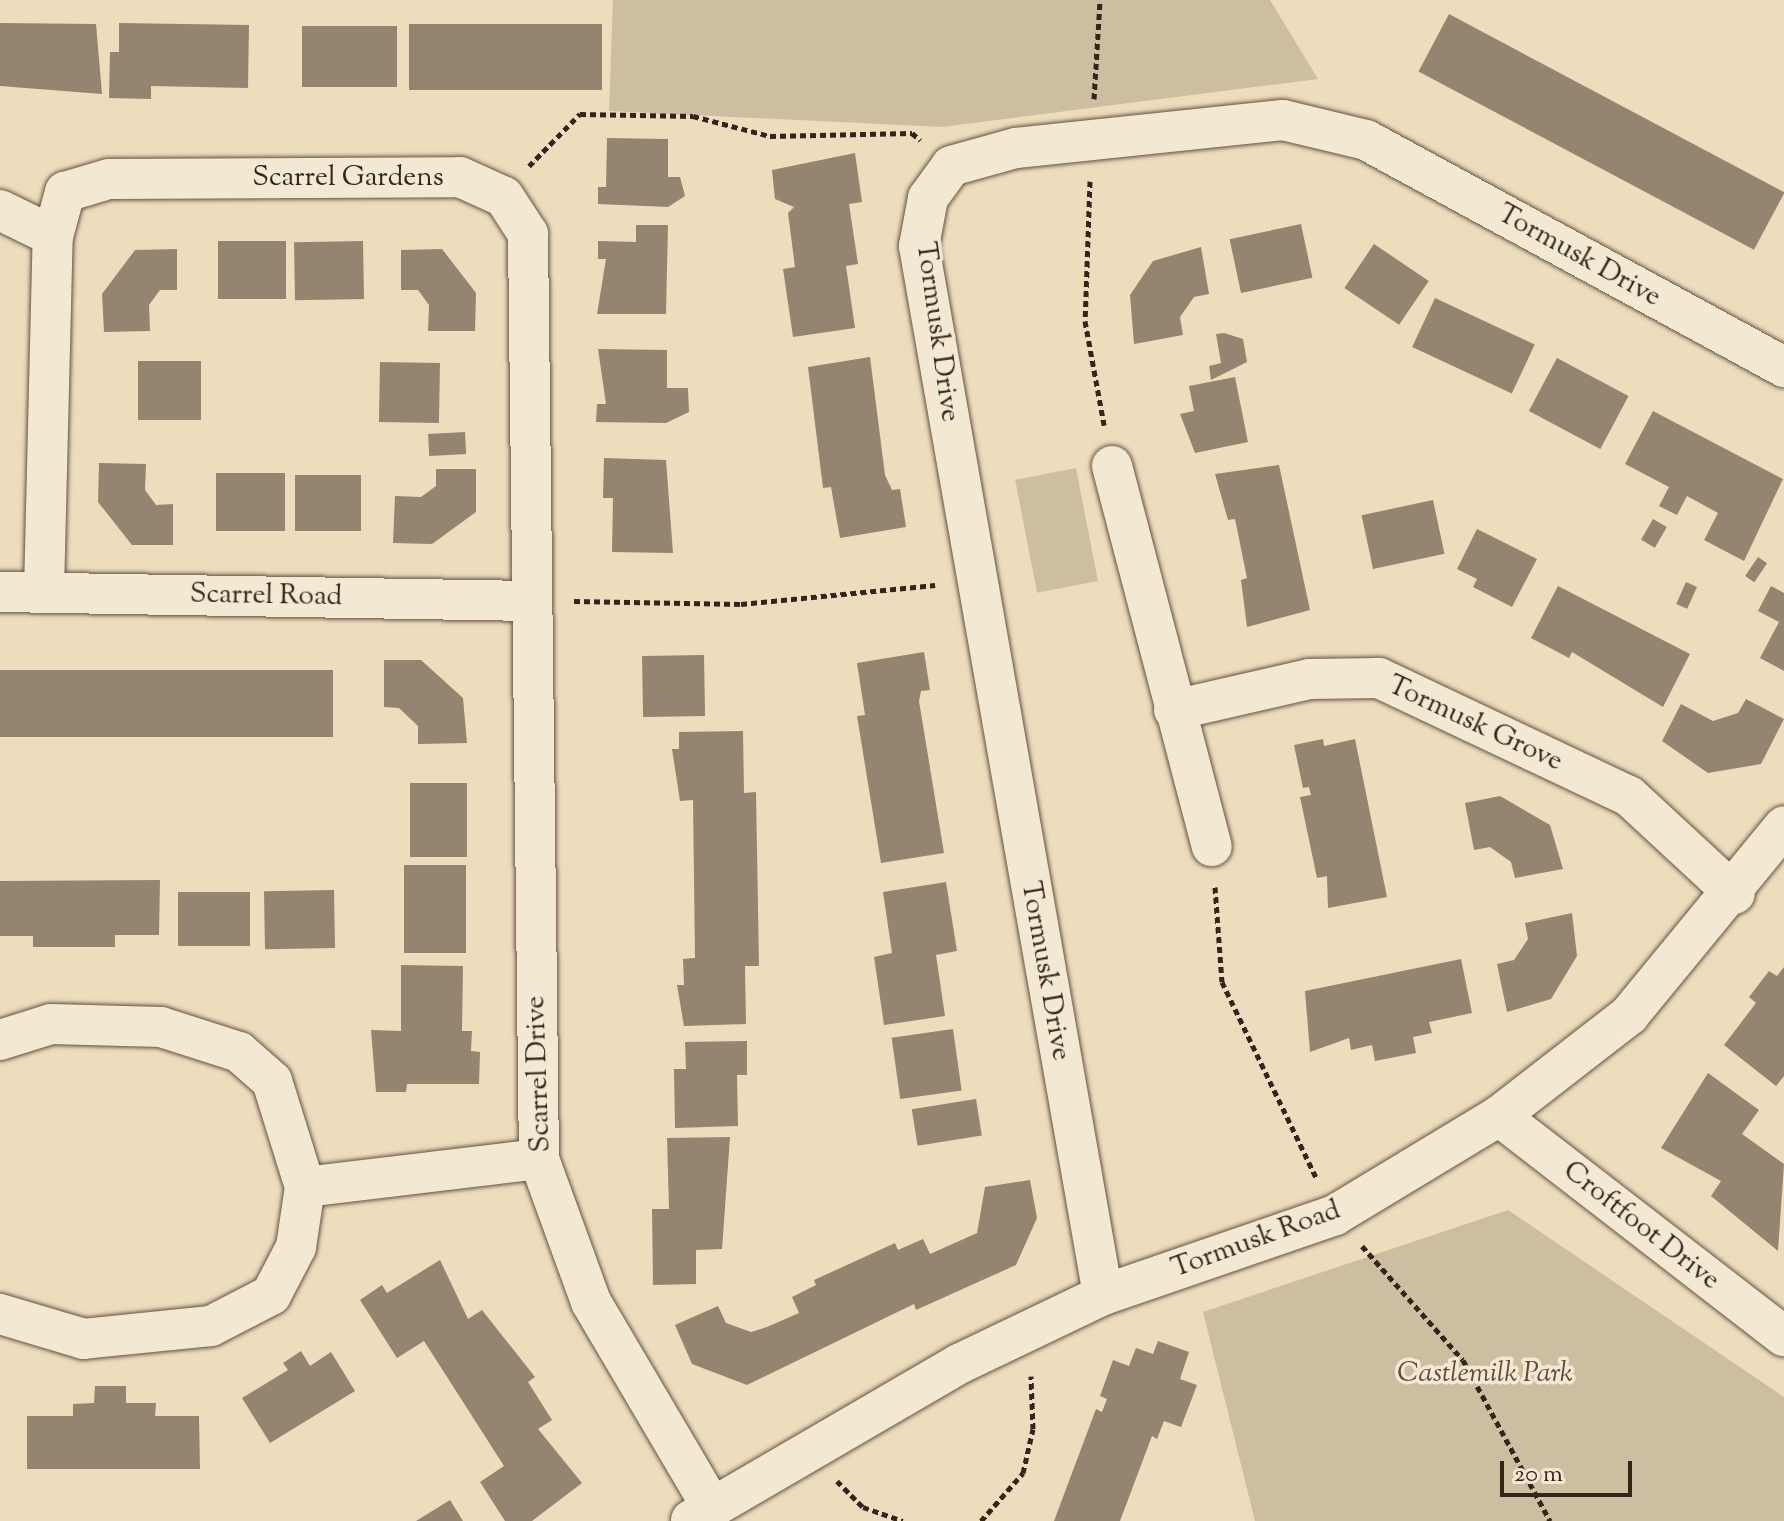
<!DOCTYPE html>
<style>
body{margin:0}
#map{position:relative;width:1784px;height:1521px;overflow:hidden;background:#edddbc;font-family:"Sorts Mill Goudy",serif}
div>[style]{position:absolute}
[style*='--x']{left:calc(var(--x)*1px);top:calc(var(--y)*1px);width:calc(var(--w)*1px);rotate:calc(var(--a)*1deg)}
.green>*{inset:0;background:#cebea1;transform-origin:0 0}
.building>*{inset:0;background:#95846f;transform-origin:0 0}
.path>*{height:5px;margin-top:-2.5px;transform-origin:0;background:repeating-linear-gradient(90deg,#35241c 0 6px,transparent 0 10px)}
.roads{filter:drop-shadow(0 0 2px #635244) drop-shadow(0 0 2px #635244)}
.minor>*{height:40px;margin:-20px;padding:0 20px;transform-origin:20px;border-radius:20px;background:#f3e9d3}
span{translate:-50% -50%;white-space:nowrap;text-align:center;line-height:1.15;-webkit-text-stroke:7px #f3e9d3;paint-order:stroke}
.street-label{font-size:28px;color:#35241c}
.park-label{font-size:28px;color:#5b4a3d;font-style:italic}
.scale{position:absolute;left:1500px;top:1461px;width:132px;height:36px;box-sizing:border-box;border:4px solid #35241c;border-top:0;padding-left:10px;font-size:24px;line-height:28px;white-space:nowrap;color:#35241c;-webkit-text-stroke:6px #f3e9d3;paint-order:stroke}
</style>
<div id="map">
<div class="green">
<div style="clip-path:polygon(613px 0,1270px 0,1318px 79px,942px 127px,609px 111px)"></div>
<div style="left:1076px;top:468px;width:115px;height:62px;rotate:79deg"></div>
<div style="clip-path:polygon(1508px 1210px,1784px 1397px,1784px 1521px,1255px 1521px,1203px 1312px)"></div>
</div>
<div class="building">
<div style="left:1449px;top:14px;width:380px;height:65px;rotate:28deg"></div>
<div style="clip-path:polygon(0 23px,96px 24px,102px 94px,0 86px)"></div>
<div style="clip-path:polygon(119px 23px,249px 25px,248px 88px,151px 86px,151px 99px,109px 98px,110px 52px,119px 52px)"></div>
<div style="left:409px;top:24px;width:193px;height:66px"></div>
<div style="left:302px;top:26px;width:95px;height:61px"></div>
<div style="clip-path:polygon(607px 138px,668px 139px,668px 177px,680px 177px,685px 196px,668px 207px,598px 204px,598px 187px,606px 187px)"></div>
<div style="clip-path:polygon(855px 153px,862px 202px,849px 204px,858px 264px,846px 266px,855px 328px,793px 337px,783px 269px,795px 267px,788px 213px,794px 207px,775px 199px,772px 170px)"></div>
<div style="left:1301px;top:224px;width:55px;height:73px;rotate:78deg"></div>
<div style="clip-path:polygon(636px 225px,668px 225px,666px 314px,597px 314px,606px 259px,598px 259px,598px 241px,636px 242px)"></div>
<div style="left:218px;top:241px;width:68px;height:58px"></div>
<div style="left:363px;top:241px;width:58px;height:69px;rotate:89deg"></div>
<div style="left:1374px;top:244px;width:66px;height:53px;rotate:34deg"></div>
<div style="clip-path:polygon(1201px 247px,1209px 294px,1194px 297px,1180px 317px,1183px 335px,1134px 344px,1130px 295px,1153px 261px)"></div>
<div style="clip-path:polygon(177px 249px,177px 290px,160px 290px,149px 305px,150px 331px,104px 332px,102px 294px,135px 250px)"></div>
<div style="clip-path:polygon(442px 249px,476px 293px,475px 331px,428px 331px,429px 305px,418px 290px,401px 290px,401px 250px)"></div>
<div style="left:1435px;top:298px;width:110px;height:54px;rotate:25deg"></div>
<div style="clip-path:polygon(1224px 333px,1243px 339px,1247px 362px,1211px 380px,1209px 366px,1221px 363px,1216px 334px)"></div>
<div style="clip-path:polygon(598px 349px,667px 350px,667px 388px,688px 388px,689px 412px,666px 423px,596px 422px,597px 404px,606px 404px)"></div>
<div style="clip-path:polygon(870px 357px,885px 475px,892px 490px,900px 489px,906px 527px,840px 538px,831px 487px,823px 488px,808px 367px)"></div>
<div style="left:1557px;top:358px;width:81px;height:60px;rotate:28deg"></div>
<div style="left:138px;top:361px;width:63px;height:59px"></div>
<div style="left:380px;top:362px;width:60px;height:60px;rotate:1deg"></div>
<div style="clip-path:polygon(1235px 377px,1248px 442px,1195px 453px,1180px 414px,1194px 411px,1189px 386px)"></div>
<div style="clip-path:polygon(1653px 411px,1783px 479px,1744px 561px,1704px 540px,1718px 513px,1687px 496px,1677px 515px,1659px 506px,1669px 487px,1625px 464px)"></div>
<div style="left:465px;top:432px;width:22px;height:37px;rotate:87deg"></div>
<div style="clip-path:polygon(604px 458px,666px 460px,673px 553px,612px 552px,613px 498px,603px 498px)"></div>
<div style="clip-path:polygon(99px 463px,146px 464px,145px 490px,156px 505px,173px 504px,173px 545px,132px 545px,98px 502px)"></div>
<div style="clip-path:polygon(1279px 465px,1310px 610px,1247px 627px,1241px 580px,1247px 578px,1235px 519px,1228px 520px,1215px 474px)"></div>
<div style="clip-path:polygon(436px 469px,476px 469px,476px 512px,432px 544px,393px 543px,395px 496px,421px 497px,436px 486px)"></div>
<div style="left:285px;top:473px;width:58px;height:69px;rotate:90deg"></div>
<div style="left:295px;top:475px;width:66px;height:56px"></div>
<div style="left:1433px;top:500px;width:55px;height:73px;rotate:78deg"></div>
<div style="left:1653px;top:519px;width:16px;height:24px;rotate:30deg"></div>
<div style="clip-path:polygon(1477px 529px,1537px 559px,1512px 607px,1473px 587px,1477px 579px,1457px 569px)"></div>
<div style="left:1758px;top:557px;width:11px;height:23px;rotate:34deg"></div>
<div style="left:1686px;top:582px;width:12px;height:24px;rotate:24deg"></div>
<div style="clip-path:polygon(1558px 586px,1690px 654px,1663px 707px,1572px 652px,1569px 658px,1531px 638px)"></div>
<div style="clip-path:polygon(1771px 586px,1784px 593px,1784px 671px,1760px 658px,1779px 622px,1758px 611px)"></div>
<div style="clip-path:polygon(924px 652px,930px 690px,921px 691px,919px 701px,944px 853px,881px 863px,857px 716px,865px 715px,857px 663px)"></div>
<div style="left:704px;top:655px;width:61px;height:62px;rotate:89deg"></div>
<div style="clip-path:polygon(384px 660px,421px 660px,463px 698px,467px 743px,418px 744px,418px 726px,399px 708px,384px 707px)"></div>
<div style="left:0;top:670px;width:333px;height:67px"></div>
<div style="clip-path:polygon(1746px 699px,1784px 719px,1761px 764px,1708px 773px,1662px 741px,1681px 704px,1713px 721px,1738px 713px)"></div>
<div style="clip-path:polygon(743px 731px,744px 793px,756px 792px,759px 966px,745px 966px,746px 1024px,684px 1026px,677px 985px,684px 985px,683px 959px,695px 958px,693px 800px,680px 801px,672px 749px,679px 749px,679px 732px)"></div>
<div style="clip-path:polygon(1323px 739px,1324px 746px,1355px 739px,1387px 897px,1328px 908px,1327px 876px,1317px 878px,1300px 797px,1311px 795px,1309px 787px,1303px 788px,1294px 745px)"></div>
<div style="left:410px;top:783px;width:57px;height:74px"></div>
<div style="clip-path:polygon(1500px 796px,1550px 825px,1563px 869px,1515px 878px,1511px 862px,1490px 847px,1474px 850px,1465px 803px)"></div>
<div style="left:404px;top:865px;width:62px;height:88px"></div>
<div style="clip-path:polygon(160px 880px,159px 935px,115px 935px,115px 947px,33px 947px,33px 936px,0 936px,0 881px)"></div>
<div style="clip-path:polygon(946px 882px,957px 951px,936px 955px,945px 1016px,884px 1025px,874px 957px,892px 953px,883px 892px)"></div>
<div style="left:334px;top:890px;width:58px;height:70px;rotate:89deg"></div>
<div style="left:178px;top:892px;width:72px;height:54px"></div>
<div style="clip-path:polygon(1572px 913px,1577px 956px,1551px 999px,1507px 1012px,1497px 964px,1514px 960px,1528px 939px,1525px 923px)"></div>
<div style="clip-path:polygon(1461px 959px,1472px 1013px,1429px 1022px,1432px 1033px,1413px 1037px,1416px 1053px,1375px 1061px,1372px 1045px,1351px 1050px,1349px 1038px,1310px 1052px,1305px 991px)"></div>
<div style="clip-path:polygon(401px 965px,463px 966px,462px 1031px,472px 1031px,471px 1051px,480px 1052px,479px 1084px,407px 1084px,406px 1092px,376px 1092px,371px 1030px,401px 1031px)"></div>
<div style="clip-path:polygon(1784px 967px,1784px 1076px,1776px 1086px,1724px 1045px,1756px 1003px,1749px 997px,1769px 971px,1777px 976px)"></div>
<div style="left:953px;top:1029px;width:62px;height:62px;rotate:82deg"></div>
<div style="clip-path:polygon(747px 1041px,747px 1075px,737px 1075px,738px 1126px,675px 1128px,674px 1069px,686px 1069px,685px 1042px)"></div>
<div style="clip-path:polygon(1708px 1073px,1759px 1110px,1742px 1134px,1784px 1164px,1778px 1251px,1711px 1196px,1721px 1181px,1661px 1148px)"></div>
<div style="left:976px;top:1099px;width:37px;height:65px;rotate:81deg"></div>
<div style="clip-path:polygon(730px 1137px,722px 1249px,696px 1250px,696px 1284px,653px 1285px,652px 1209px,669px 1209px,667px 1138px)"></div>
<div style="clip-path:polygon(1030px 1180px,1037px 1218px,1016px 1265px,916px 1310px,914px 1304px,747px 1385px,692px 1364px,675px 1325px,718px 1306px,726px 1323px,751px 1332px,767px 1327px,799px 1313px,792px 1297px,816px 1285px,814px 1280px,895px 1243px,898px 1250px,923px 1239px,930px 1254px,977px 1233px,985px 1187px)"></div>
<div style="clip-path:polygon(440px 1260px,468px 1319px,482px 1310px,535px 1377px,528px 1382px,552px 1420px,538px 1429px,582px 1483px,532px 1521px,505px 1521px,480px 1482px,504px 1466px,424px 1341px,397px 1358px,360px 1300px,382px 1285px,387px 1293px)"></div>
<div style="clip-path:polygon(1158px 1341px,1189px 1352px,1180px 1379px,1197px 1385px,1181px 1427px,1164px 1421px,1157px 1439px,1152px 1436px,1120px 1521px,1054px 1521px,1096px 1409px,1102px 1412px,1107px 1399px,1100px 1396px,1113px 1360px,1129px 1366px,1136px 1348px,1153px 1354px)"></div>
<div style="clip-path:polygon(301px 1351px,310px 1366px,331px 1352px,355px 1391px,270px 1443px,242px 1398px,288px 1370px,283px 1363px)"></div>
<div style="clip-path:polygon(95px 1386px,126px 1386px,126px 1403px,156px 1403px,155px 1416px,199px 1416px,200px 1469px,27px 1469px,27px 1416px,73px 1416px,73px 1404px,94px 1403px)"></div>
<div style="clip-path:polygon(450px 1500px,463px 1521px,416px 1521px)"></div>
</div>
<div class="path">
<div style="--x:1094;--y:99;--w:99;--a:-86.5"></div>
<div style="--x:529;--y:166;--w:73;--a:-45.6"></div>
<div style="--x:580;--y:114;--w:113;--a:1"></div>
<div style="--x:693;--y:116;--w:80;--a:14.6"></div>
<div style="--x:770;--y:136;--w:142;--a:-1.2"></div>
<div style="--x:912;--y:133;--w:11;--a:41"></div>
<div style="--x:1090;--y:181;--w:140;--a:92"></div>
<div style="--x:1085;--y:321;--w:106;--a:79.6"></div>
<div style="--x:574;--y:601;--w:167;--a:1"></div>
<div style="--x:741;--y:604;--w:195;--a:-5.6"></div>
<div style="--x:1215;--y:887;--w:95;--a:85.8"></div>
<div style="--x:1222;--y:982;--w:219;--a:64.3"></div>
<div style="--x:1362;--y:1246;--w:152;--a:48.5"></div>
<div style="--x:1463;--y:1360;--w:183;--a:61.6"></div>
<div style="--x:837;--y:1481;--w:37;--a:45"></div>
<div style="--x:863;--y:1507;--w:42;--a:19.3"></div>
<div style="--x:981;--y:1521;--w:64;--a:-48.8"></div>
<div style="--x:1023;--y:1473;--w:45;--a:-77.2"></div>
<div style="--x:1033;--y:1429;--w:53;--a:-92.2"></div>
</div>
<div class="roads">
<div class="minor">
<div style="--x:0;--y:210;--w:59;--a:26.1"></div>
<div style="--x:1112;--y:466;--w:393;--a:75.3"></div>
<div style="--x:0;--y:592;--w:532;--a:0.97"></div>
<div style="--x:44;--y:592;--w:356;--a:-88.6"></div>
<div style="--x:53;--y:236;--w:46;--a:-74.7"></div>
<div style="--x:65;--y:192;--w:46;--a:-16.5"></div>
<div style="--x:109;--y:179;--w:351;--a:-0.3"></div>
<div style="--x:460;--y:177;--w:48;--a:24.4"></div>
<div style="--x:504;--y:197;--w:44;--a:57"></div>
<div style="--x:528;--y:234;--w:925;--a:89.32"></div>
<div style="--x:539;--y:1159;--w:152;--a:70"></div>
<div style="--x:591;--y:1302;--w:237;--a:59.5"></div>
<div style="--x:1174;--y:710;--w:139;--a:-12.9"></div>
<div style="--x:1309;--y:679;--w:70;--a:-0.8"></div>
<div style="--x:1379;--y:678;--w:276;--a:25.3"></div>
<div style="--x:1629;--y:796;--w:144;--a:42.8"></div>
<div style="--x:0;--y:1040;--w:53;--a:-17.4"></div>
<div style="--x:51;--y:1024;--w:110;--a:1.6"></div>
<div style="--x:161;--y:1027;--w:82;--a:17.8"></div>
<div style="--x:239;--y:1052;--w:44;--a:41.3"></div>
<div style="--x:272;--y:1081;--w:111;--a:72.7"></div>
<div style="--x:305;--y:1187;--w:61;--a:98.5"></div>
<div style="--x:296;--y:1247;--w:54;--a:117.5"></div>
<div style="--x:271;--y:1295;--w:68;--a:152.7"></div>
<div style="--x:211;--y:1326;--w:128;--a:174.2"></div>
<div style="--x:84;--y:1339;--w:88;--a:-163.4"></div>
<div style="--x:1499;--y:1116;--w:360;--a:37.7"></div>
<div style="--x:305;--y:1187;--w:236;--a:-6.8"></div>
<div style="--x:1103;--y:1295;--w:1065;--a:-99.95"></div>
<div style="--x:919;--y:246;--w:49;--a:-79.4"></div>
<div style="--x:928;--y:198;--w:39;--a:-54"></div>
<div style="--x:951;--y:166;--w:67;--a:-15.5"></div>
<div style="--x:1016;--y:148;--w:268;--a:-6"></div>
<div style="--x:1283;--y:120;--w:85;--a:13.5"></div>
<div style="--x:1366;--y:140;--w:476;--a:28.5"></div>
<div style="--x:691;--y:1520;--w:312;--a:-30.2"></div>
<div style="--x:961;--y:1363;--w:157;--a:-25.6"></div>
<div style="--x:1103;--y:1295;--w:245;--a:-19"></div>
<div style="--x:1335;--y:1215;--w:192;--a:-31.1"></div>
<div style="--x:1499;--y:1116;--w:165;--a:-37.8"></div>
<div style="--x:1629;--y:1015;--w:244;--a:-50.6"></div>
</div>
</div>
<div class="street-label">
<span style="left:348px;top:178px">Scarrel Gardens</span>
<span style="left:1579px;top:256px;rotate:29deg">Tormusk Drive</span>
<span style="left:937px;top:332px;rotate:82deg">Tormusk Drive</span>
<span style="left:266px;top:596px;rotate:1deg">Scarrel Road</span>
<span style="left:1475px;top:724px;rotate:25deg">Tormusk Grove</span>
<span style="left:1045px;top:971px;rotate:80deg">Tormusk Drive</span>
<span style="left:539px;top:1074px;rotate:-92deg">Scarrel Drive</span>
<span style="left:1641px;top:1226px;rotate:38deg">Croftfoot Drive</span>
<span style="left:1256px;top:1240px;rotate:-20deg">Tormusk Road</span>
</div>
<div class="park-label">
<span style="left:1485px;top:1374px">Castlemilk Park</span>
</div>
<div class="scale">20 m</div>
</div>
